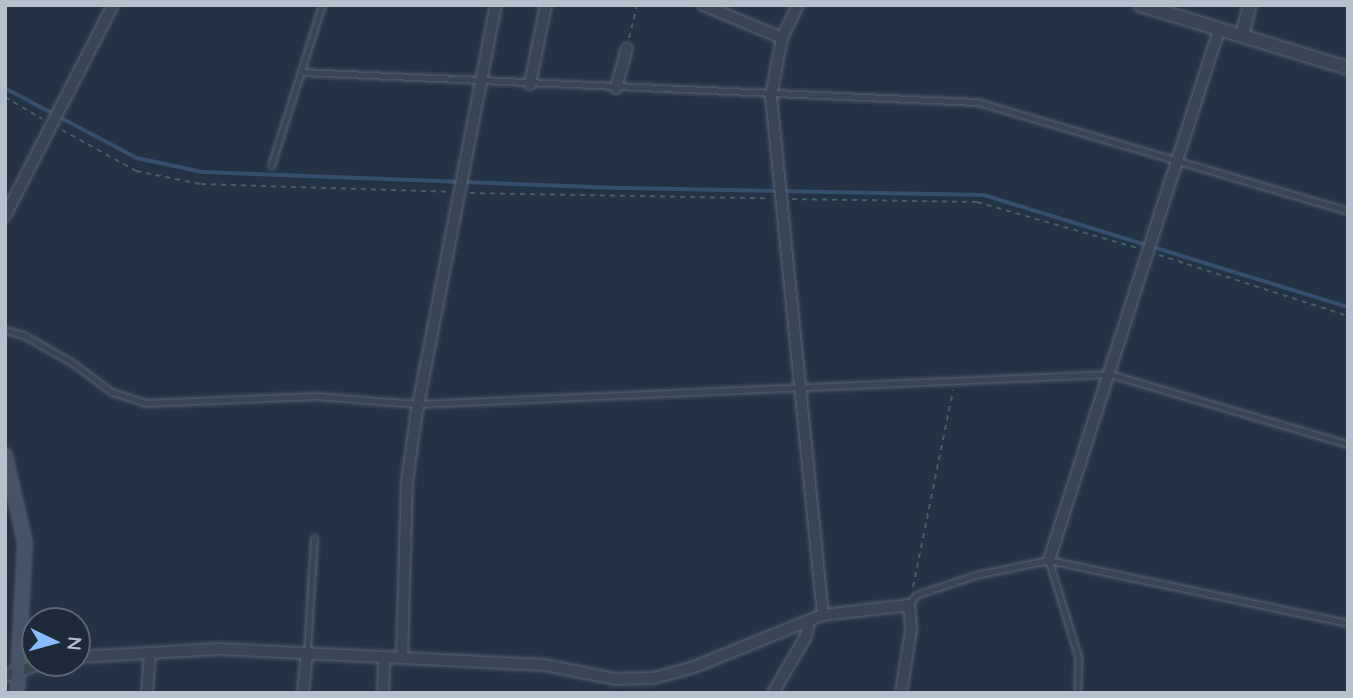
<!DOCTYPE html>
<style>
body{margin:0}
#map{position:relative;width:1353px;height:698px;overflow:hidden;background:#233344;font-family:Quicksand,sans-serif}
div>[style]{position:absolute}
[style*='--x']{left:calc(var(--x)*1px);top:calc(var(--y)*1px);width:calc(var(--w)*1px);rotate:calc(var(--a)*1deg)}
.stream>*{height:3.5px;margin:-1.75px;padding:0 1.75px;transform-origin:1.75px;border-radius:1.75px;background:#364f6c}
.path>*{height:2px;margin-top:-1px;transform-origin:0;background:repeating-linear-gradient(90deg,#446061 0 5px,transparent 0 10px)}
.roads{filter:drop-shadow(0 0 2px #566370) drop-shadow(0 0 2px #566370)}
.service>*{height:4.5px;margin:-2.25px;padding:0 2.25px;transform-origin:2.25px;border-radius:2.25px;background:#384553}
.minor>*{height:10px;margin:-5px;padding:0 5px;transform-origin:5px;border-radius:5px;background:#384553}
.tertiary>*{height:12px;margin:-6px;padding:0 6px;transform-origin:6px;border-radius:6px;background:#384553}
.secondary>*{height:12px;margin:-6px;padding:0 6px;transform-origin:6px;border-radius:6px;background:#455467}
span{translate:-50% -50%;white-space:nowrap;text-align:center;line-height:1.15;-webkit-text-stroke:6px #1d2a38;paint-order:stroke}
.frame{position:absolute;inset:0;border:7px solid #b5c0cd;pointer-events:none}
.north{position:absolute;left:21px;top:607px;width:70px;height:70px;box-sizing:border-box;background:#1d2a38;border:2px solid #5a6674;border-radius:50%;rotate:95deg;font-size:19px;font-weight:700;line-height:28px;text-align:center;color:#b5c0cd}
.north::after{content:'';display:block;margin:auto;width:24px;height:32px;background:#88bcff;clip-path:polygon(50% 0,100% 100%,50% 72%,0 100%)}
</style>
<div id="map">
<div class="stream">
<div style="--x:5;--y:88;--w:149;--a:27.9"></div>
<div style="--x:137;--y:158;--w:67;--a:12"></div>
<div style="--x:203;--y:172;--w:421;--a:2.2"></div>
<div style="--x:624;--y:188;--w:360;--a:1.1"></div>
<div style="--x:984;--y:195;--w:381;--a:17.1"></div>
</div>
<div class="path">
<div style="--x:629;--y:38;--w:34;--a:-76"></div>
<div style="--x:5;--y:97;--w:43;--a:30.7"></div>
<div style="--x:62;--y:130;--w:85;--a:29"></div>
<div style="--x:136;--y:171;--w:66;--a:11.3"></div>
<div style="--x:201;--y:184;--w:250;--a:1.8"></div>
<div style="--x:470;--y:193;--w:299;--a:1"></div>
<div style="--x:792;--y:199;--w:185;--a:0.9"></div>
<div style="--x:977;--y:202;--w:166;--a:16"></div>
<div style="--x:1159;--y:255;--w:199;--a:17.9"></div>
<div style="--x:913;--y:587;--w:201;--a:-78.5"></div>
</div>
<div class="roads">
<div class="service">
<div style="--x:301;--y:72;--w:678;--a:2.54"></div>
<div style="--x:978;--y:102;--w:386;--a:16.4"></div>
<div style="--x:271;--y:166;--w:169;--a:-72.4"></div>
<div style="--x:5;--y:330;--w:20;--a:15"></div>
<div style="--x:24;--y:335;--w:56;--a:29.7"></div>
<div style="--x:73;--y:363;--w:49;--a:36.6"></div>
<div style="--x:112;--y:392;--w:35;--a:18"></div>
<div style="--x:145;--y:403;--w:171;--a:-2.3"></div>
<div style="--x:316;--y:396;--w:101;--a:4.5"></div>
<div style="--x:417;--y:404;--w:694;--a:-2.48"></div>
<div style="--x:1110;--y:374;--w:248;--a:16.4"></div>
<div style="--x:1049;--y:560;--w:102;--a:73"></div>
<div style="--x:1079;--y:658;--w:35;--a:92"></div>
<div style="--x:909;--y:604;--w:11;--a:-52"></div>
<div style="--x:916;--y:595;--w:63;--a:-18.4"></div>
<div style="--x:976;--y:575;--w:75;--a:-11.6"></div>
<div style="--x:1049;--y:560;--w:306;--a:11.9"></div>
<div style="--x:307;--y:653;--w:115;--a:-86.5"></div>
</div>
<div class="minor">
<div style="--x:703;--y:5;--w:86;--a:22.7"></div>
<div style="--x:798;--y:5;--w:37;--a:116"></div>
<div style="--x:782;--y:38;--w:59;--a:100.7"></div>
<div style="--x:771;--y:96;--w:522;--a:84.28"></div>
<div style="--x:530;--y:84;--w:81;--a:-78.6"></div>
<div style="--x:616;--y:88;--w:41;--a:-74.6"></div>
<div style="--x:5;--y:216;--w:237;--a:-62.9"></div>
<div style="--x:1049;--y:560;--w:557;--a:-72.22"></div>
<div style="--x:77;--y:657;--w:142;--a:-3.2"></div>
<div style="--x:219;--y:649;--w:325;--a:2.8"></div>
<div style="--x:544;--y:665;--w:73;--a:11"></div>
<div style="--x:616;--y:679;--w:38;--a:-2"></div>
<div style="--x:654;--y:678;--w:41;--a:-15.4"></div>
<div style="--x:694;--y:667;--w:139;--a:-22"></div>
<div style="--x:823;--y:615;--w:87;--a:-6.6"></div>
<div style="--x:909;--y:605;--w:25;--a:85"></div>
<div style="--x:911;--y:630;--w:64;--a:99"></div>
<div style="--x:402;--y:657;--w:175;--a:-88.4"></div>
<div style="--x:407;--y:482;--w:67;--a:-82.2"></div>
<div style="--x:416;--y:416;--w:419;--a:-79"></div>
<div style="--x:5;--y:676;--w:40;--a:-18.9"></div>
<div style="--x:147;--y:693;--w:40;--a:-85.7"></div>
<div style="--x:303;--y:693;--w:40;--a:-84.3"></div>
<div style="--x:383;--y:693;--w:36;--a:-88"></div>
<div style="--x:773;--y:693;--w:66;--a:-59.9"></div>
<div style="--x:806;--y:636;--w:15;--a:-79"></div>
</div>
<div class="tertiary">
<div style="--x:1140;--y:5;--w:217;--a:16.9"></div>
<div style="--x:1242;--y:36;--w:32;--a:-76"></div>
</div>
<div class="secondary">
<div style="--x:5;--y:455;--w:89;--a:77.1"></div>
<div style="--x:25;--y:542;--w:151;--a:93"></div>
</div>
</div>
<div class="frame"></div>
<div class="north">N</div>
</div>
